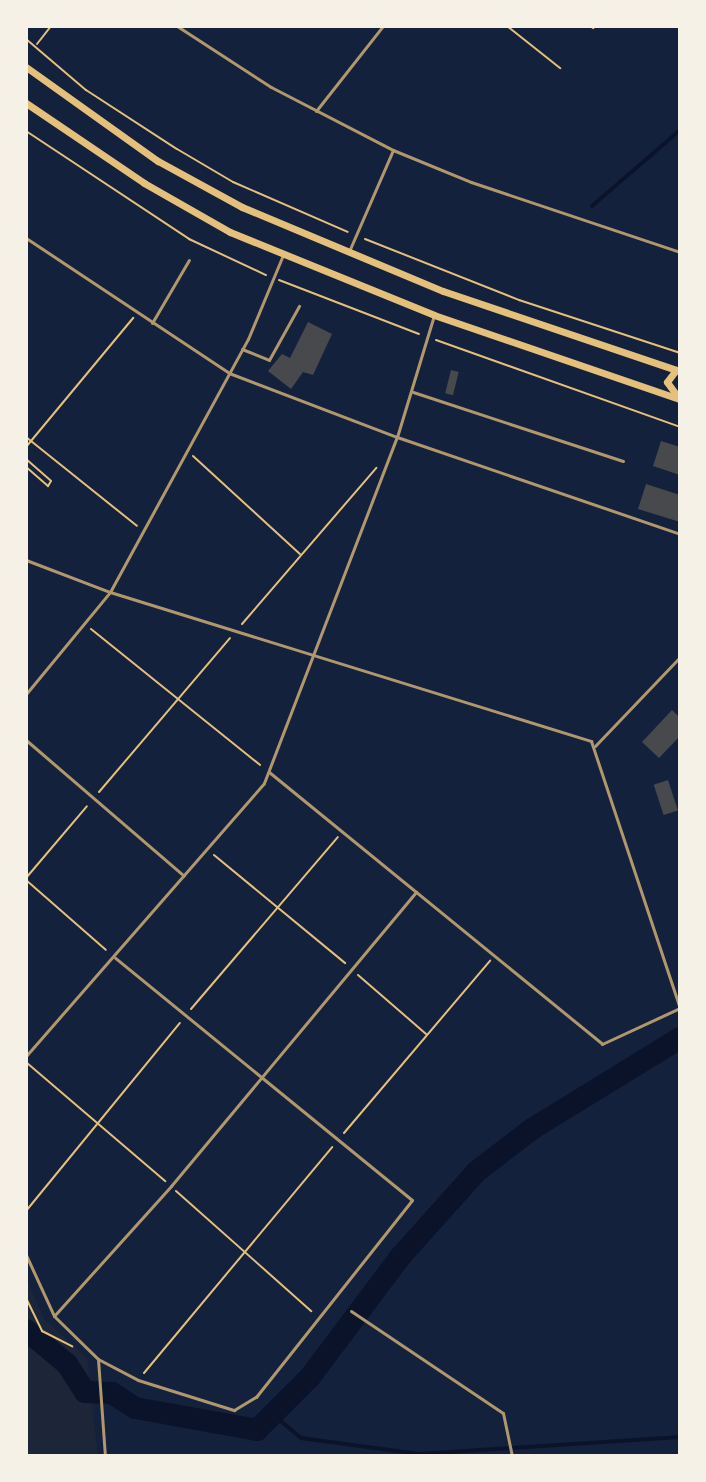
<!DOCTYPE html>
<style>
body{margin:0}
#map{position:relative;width:706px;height:1482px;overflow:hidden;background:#14213d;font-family:"Source Serif 4",serif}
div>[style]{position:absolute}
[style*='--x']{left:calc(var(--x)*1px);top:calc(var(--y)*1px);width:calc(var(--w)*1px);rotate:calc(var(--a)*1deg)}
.green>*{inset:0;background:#1d2539}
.stream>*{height:4px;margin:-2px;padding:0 2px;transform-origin:2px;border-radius:2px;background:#0b132b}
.river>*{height:22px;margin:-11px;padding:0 11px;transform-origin:11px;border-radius:11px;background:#0b132b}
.building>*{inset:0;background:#48494c;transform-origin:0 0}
.path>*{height:2px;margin:-1px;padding:0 1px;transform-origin:1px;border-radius:1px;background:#e5c07b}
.service>*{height:3px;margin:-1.5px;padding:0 1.5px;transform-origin:1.5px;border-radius:1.5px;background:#b1986c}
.secondary>*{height:7px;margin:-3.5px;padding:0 3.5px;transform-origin:3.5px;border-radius:3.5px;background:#e5c07b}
span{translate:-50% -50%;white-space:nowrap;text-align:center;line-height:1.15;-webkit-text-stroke:8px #f6f1e7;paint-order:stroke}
.frame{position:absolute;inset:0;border:28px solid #f6f1e7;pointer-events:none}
</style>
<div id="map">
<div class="green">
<div style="clip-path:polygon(26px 1278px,44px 1319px,87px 1358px,98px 1456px,26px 1456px)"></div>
</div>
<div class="stream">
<div style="--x:592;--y:206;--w:116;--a:-40.8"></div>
<div style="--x:276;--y:1417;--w:33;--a:40"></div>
<div style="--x:301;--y:1438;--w:119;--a:7.7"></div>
<div style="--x:419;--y:1454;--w:262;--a:-3.7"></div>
</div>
<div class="river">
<div style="--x:26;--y:1330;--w:53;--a:39.7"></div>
<div style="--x:67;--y:1364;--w:33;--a:57"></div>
<div style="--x:85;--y:1392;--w:27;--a:2"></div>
<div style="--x:112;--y:1393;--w:27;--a:33"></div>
<div style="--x:135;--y:1408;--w:124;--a:10.2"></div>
<div style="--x:257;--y:1430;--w:75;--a:-45"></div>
<div style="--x:310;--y:1377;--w:151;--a:-53.1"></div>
<div style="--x:401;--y:1256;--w:113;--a:-48.2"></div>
<div style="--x:476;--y:1172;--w:71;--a:-37.5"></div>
<div style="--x:532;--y:1129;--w:174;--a:-31.6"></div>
</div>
<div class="building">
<div style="clip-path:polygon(308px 322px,332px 334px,313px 375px,303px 372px,291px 389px,268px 371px,282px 354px,290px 358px)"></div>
<div style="left:451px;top:370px;width:8px;height:24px;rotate:14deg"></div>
<div style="clip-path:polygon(661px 441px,680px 447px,680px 475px,653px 466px)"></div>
<div style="clip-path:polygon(646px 484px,680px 495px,680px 522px,638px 509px)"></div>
<div style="clip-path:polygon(672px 710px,680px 718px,680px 736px,659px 758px,642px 742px)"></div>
<div style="left:668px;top:780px;width:32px;height:15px;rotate:72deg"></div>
</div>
<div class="path">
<div style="--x:507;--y:26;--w:68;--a:38.4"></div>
<div style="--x:590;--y:26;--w:4;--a:34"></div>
<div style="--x:26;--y:39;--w:79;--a:40.4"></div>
<div style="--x:86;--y:90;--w:108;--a:33"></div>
<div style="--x:177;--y:149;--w:65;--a:30.5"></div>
<div style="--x:233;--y:182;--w:125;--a:23.5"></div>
<div style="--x:37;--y:44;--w:23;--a:-52"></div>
<div style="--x:26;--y:131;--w:196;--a:33.5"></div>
<div style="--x:189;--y:239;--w:85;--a:25.1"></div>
<div style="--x:365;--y:239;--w:166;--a:21.6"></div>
<div style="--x:519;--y:300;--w:169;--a:18.2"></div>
<div style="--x:279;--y:280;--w:150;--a:21.1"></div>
<div style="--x:436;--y:340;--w:259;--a:19.6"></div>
<div style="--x:26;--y:437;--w:142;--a:38.7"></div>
<div style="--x:26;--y:447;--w:168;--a:-50.3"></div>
<div style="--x:193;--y:456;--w:145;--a:42.5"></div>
<div style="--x:26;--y:459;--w:33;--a:41"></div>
<div style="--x:51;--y:481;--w:6;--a:121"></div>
<div style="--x:48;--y:486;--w:29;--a:-139"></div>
<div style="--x:242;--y:624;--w:206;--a:-49.3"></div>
<div style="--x:91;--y:629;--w:217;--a:38.8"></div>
<div style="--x:99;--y:792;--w:202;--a:-49.6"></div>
<div style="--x:214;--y:855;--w:170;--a:39.5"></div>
<div style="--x:26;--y:878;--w:94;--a:-49.7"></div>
<div style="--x:26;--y:880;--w:106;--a:41.2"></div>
<div style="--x:358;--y:975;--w:90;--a:40.9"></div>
<div style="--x:191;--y:1009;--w:226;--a:-49.5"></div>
<div style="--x:27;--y:1063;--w:182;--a:40.5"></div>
<div style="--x:344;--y:1133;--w:226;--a:-49.7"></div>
<div style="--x:176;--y:1191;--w:181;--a:41.6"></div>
<div style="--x:26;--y:1211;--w:243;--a:-50.7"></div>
<div style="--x:26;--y:1298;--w:37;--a:64"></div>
<div style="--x:42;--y:1331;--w:34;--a:27"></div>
<div style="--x:144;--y:1373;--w:294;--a:-50.2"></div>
</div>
<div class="service">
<div style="--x:177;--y:26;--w:112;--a:33"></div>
<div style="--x:271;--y:87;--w:137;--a:27.3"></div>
<div style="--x:393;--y:150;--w:84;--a:22.3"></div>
<div style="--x:471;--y:182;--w:220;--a:18.5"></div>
<div style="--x:316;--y:111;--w:108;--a:-51.8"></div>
<div style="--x:26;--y:238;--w:244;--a:33.6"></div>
<div style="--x:229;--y:373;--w:180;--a:20.9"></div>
<div style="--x:397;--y:437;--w:299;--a:18.9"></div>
<div style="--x:350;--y:249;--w:108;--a:-66.5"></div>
<div style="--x:152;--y:323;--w:73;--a:-59.6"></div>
<div style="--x:242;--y:349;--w:29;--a:22"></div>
<div style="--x:269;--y:360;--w:62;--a:-60.9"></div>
<div style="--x:413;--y:392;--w:221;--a:18.2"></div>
<div style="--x:26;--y:560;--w:90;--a:20.9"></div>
<div style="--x:110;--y:592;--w:504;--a:17.21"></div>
<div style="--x:591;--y:741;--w:282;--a:71.6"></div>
<div style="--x:26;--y:694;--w:132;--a:-50.5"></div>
<div style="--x:110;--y:592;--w:288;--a:-61.4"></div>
<div style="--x:248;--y:339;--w:91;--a:-67.4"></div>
<div style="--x:26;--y:740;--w:208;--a:40.7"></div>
<div style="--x:595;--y:746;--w:123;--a:-46.3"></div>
<div style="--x:269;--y:772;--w:430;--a:39.2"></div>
<div style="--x:602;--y:1044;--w:86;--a:-24.8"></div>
<div style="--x:26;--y:1056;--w:362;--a:-48.9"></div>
<div style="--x:264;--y:783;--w:371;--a:-69"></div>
<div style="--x:397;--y:437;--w:127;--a:-73.1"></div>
<div style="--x:26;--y:1255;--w:67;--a:65.3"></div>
<div style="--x:54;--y:1316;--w:62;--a:44.3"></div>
<div style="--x:98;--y:1359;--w:97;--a:85.9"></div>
<div style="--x:351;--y:1311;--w:183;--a:33.9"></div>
<div style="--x:503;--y:1413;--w:44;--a:78.2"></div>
<div style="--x:54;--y:1316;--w:175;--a:-48"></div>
<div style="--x:171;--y:1186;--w:383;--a:-50.2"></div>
<div style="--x:98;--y:1359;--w:45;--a:27.7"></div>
<div style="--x:138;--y:1380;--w:101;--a:17.4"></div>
<div style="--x:234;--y:1410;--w:26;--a:-31"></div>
<div style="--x:256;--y:1397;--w:251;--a:-51.6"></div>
<div style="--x:412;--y:1200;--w:383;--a:-140.8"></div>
</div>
<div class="secondary">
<div style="--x:26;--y:67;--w:162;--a:35.5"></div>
<div style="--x:158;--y:161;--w:96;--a:28.7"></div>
<div style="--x:242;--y:207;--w:218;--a:22.7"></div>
<div style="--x:443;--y:291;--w:250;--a:18.7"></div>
<div style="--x:26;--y:103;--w:143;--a:34.1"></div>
<div style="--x:144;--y:183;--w:99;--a:29.7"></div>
<div style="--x:230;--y:232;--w:220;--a:22.1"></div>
<div style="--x:434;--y:315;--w:260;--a:18.9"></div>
<div style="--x:676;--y:370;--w:15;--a:127"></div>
<div style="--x:667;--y:382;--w:19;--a:54"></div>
</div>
<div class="frame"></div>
</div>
